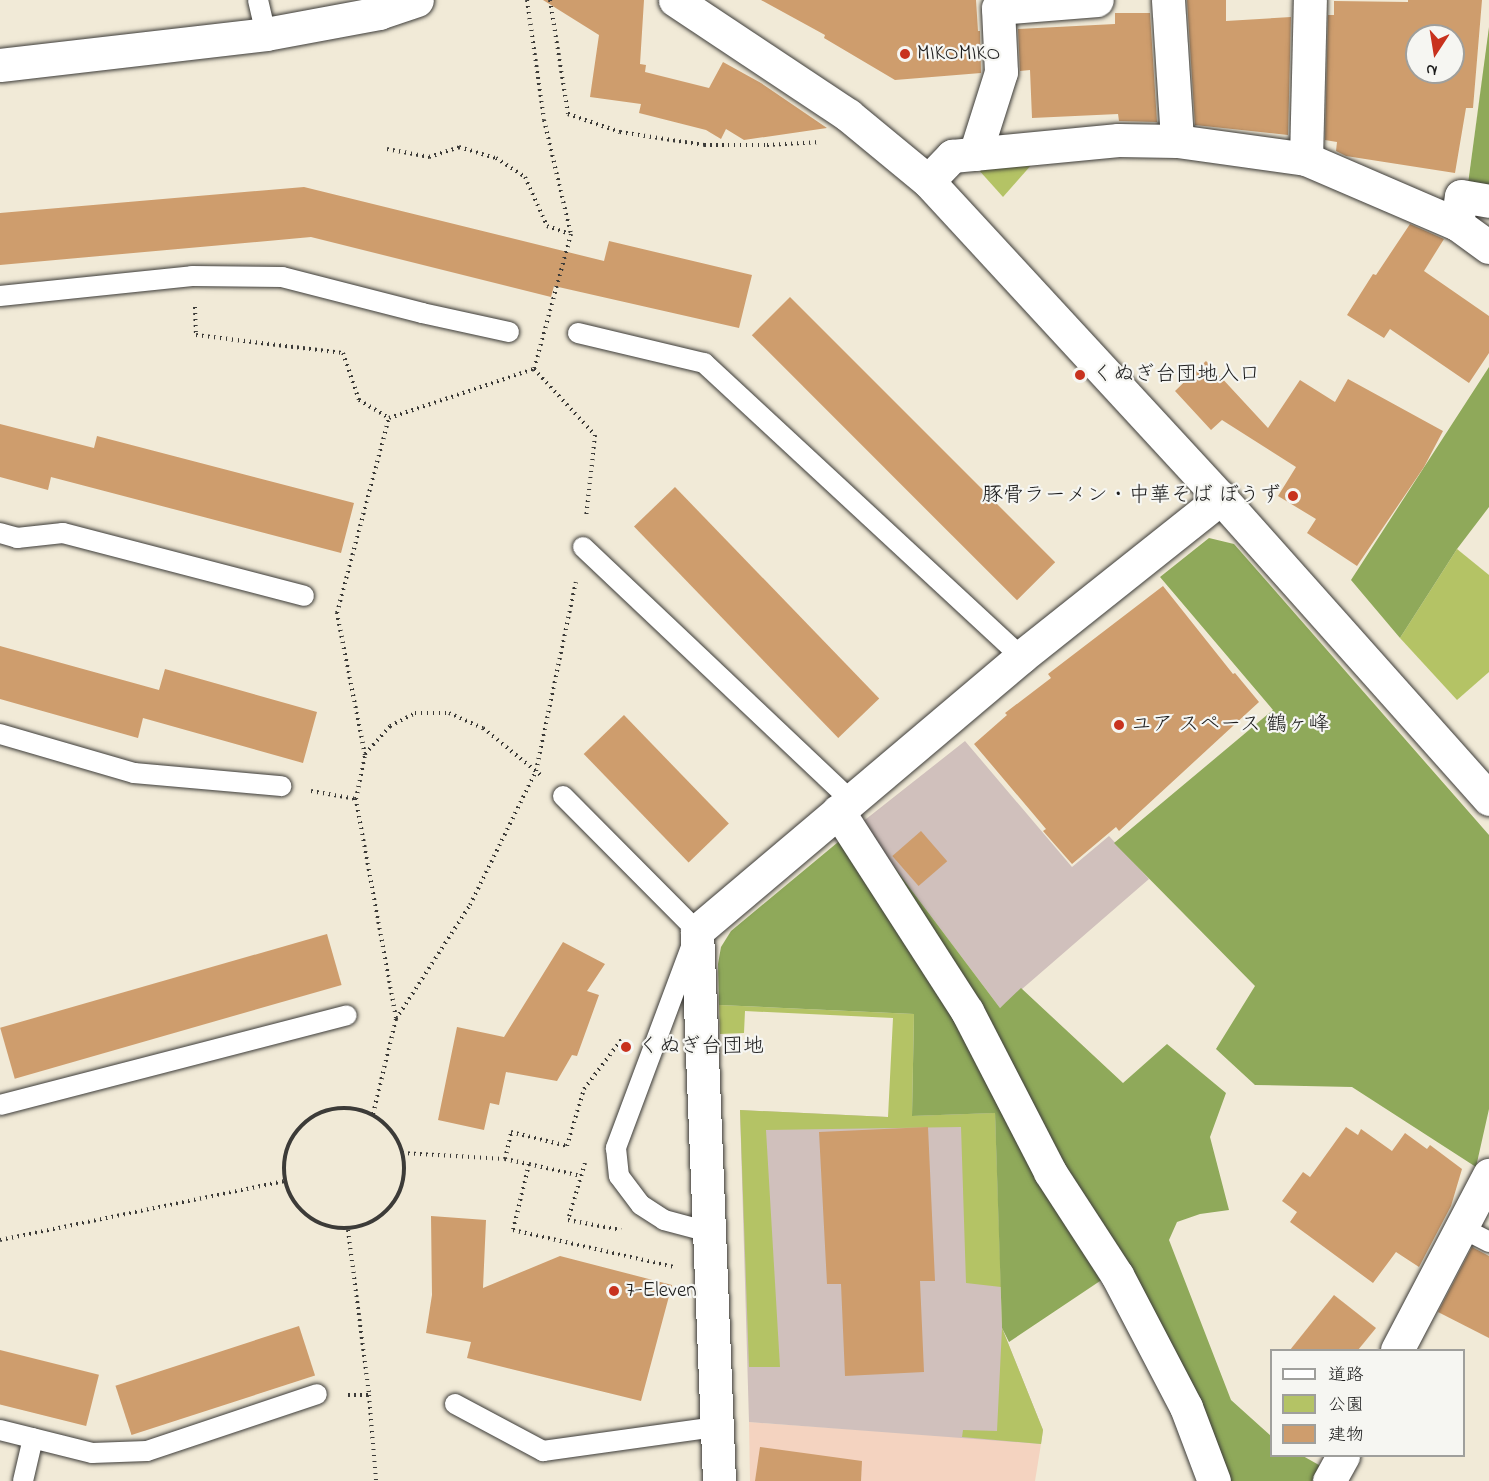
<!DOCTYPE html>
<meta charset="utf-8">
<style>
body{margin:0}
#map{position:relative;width:1489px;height:1481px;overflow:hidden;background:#f1ead7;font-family:"Indie Flower","Klee One",sans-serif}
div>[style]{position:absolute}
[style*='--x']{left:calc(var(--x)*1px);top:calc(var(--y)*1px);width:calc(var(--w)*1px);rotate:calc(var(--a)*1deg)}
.built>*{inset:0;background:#f4d3c0}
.industrial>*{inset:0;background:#d0c0bc}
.green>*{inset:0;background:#b4c365}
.forest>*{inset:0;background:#8fa95a}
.building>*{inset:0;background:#ce9d6d;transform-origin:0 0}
.path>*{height:4px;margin-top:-2px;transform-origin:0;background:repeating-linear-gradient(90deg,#3c3b38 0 1.5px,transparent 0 6px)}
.path>.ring{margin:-2px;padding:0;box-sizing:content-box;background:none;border:4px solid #3c3b38;border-radius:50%}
.roads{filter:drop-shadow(0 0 2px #3c3b38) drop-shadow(0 0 2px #3c3b38)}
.service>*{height:20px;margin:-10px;padding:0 10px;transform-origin:10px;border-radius:10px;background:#fff}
.minor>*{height:33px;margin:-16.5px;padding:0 16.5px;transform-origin:16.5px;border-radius:16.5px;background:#fff}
.tertiary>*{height:33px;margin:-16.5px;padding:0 16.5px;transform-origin:16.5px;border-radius:16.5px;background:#fff}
.dots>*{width:16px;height:16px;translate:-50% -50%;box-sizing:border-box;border:3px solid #f6f6f2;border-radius:50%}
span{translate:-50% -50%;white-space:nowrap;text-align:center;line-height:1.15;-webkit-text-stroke:4.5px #f6f6f2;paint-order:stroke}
.poi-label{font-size:21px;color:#1c1c1c}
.left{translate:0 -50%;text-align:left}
.right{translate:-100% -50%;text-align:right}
.legend{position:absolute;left:1270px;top:1349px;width:195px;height:108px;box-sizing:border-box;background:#f6f6f2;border:2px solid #9f9f9c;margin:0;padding:8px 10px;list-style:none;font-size:18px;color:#1c1c1c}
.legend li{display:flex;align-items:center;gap:12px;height:30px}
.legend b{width:30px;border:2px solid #9f9f9c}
.north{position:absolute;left:1405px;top:24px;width:60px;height:60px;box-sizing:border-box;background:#f6f6f2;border:2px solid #9f9f9c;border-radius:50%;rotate:192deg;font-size:16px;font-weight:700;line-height:24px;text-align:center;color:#1c1c1c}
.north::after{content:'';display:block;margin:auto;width:21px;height:27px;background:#c8321e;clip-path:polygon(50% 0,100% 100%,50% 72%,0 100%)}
</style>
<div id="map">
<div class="built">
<div style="clip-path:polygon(749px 1422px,962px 1437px,1041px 1444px,1035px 1481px,750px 1481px)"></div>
</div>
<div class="industrial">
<div style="clip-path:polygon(965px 741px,1072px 867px,1109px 836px,1149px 879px,1000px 1008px,861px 823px)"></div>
<div style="clip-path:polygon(740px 1110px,888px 1117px,995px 1113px,1002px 1328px,1043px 1430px,1041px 1444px,749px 1422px)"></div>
</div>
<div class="green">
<div style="clip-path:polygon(1033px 163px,1003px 197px,977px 168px)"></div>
<div style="clip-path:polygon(1457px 549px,1489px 575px,1489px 672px,1457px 700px,1400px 638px)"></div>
<div style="clip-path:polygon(719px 1005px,914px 1014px,912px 1116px,995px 1113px,1001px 1287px,966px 1283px,961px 1127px,766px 1130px,780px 1367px,749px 1367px,740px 1110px,888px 1117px,893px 1018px,745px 1011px,744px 1033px,720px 1034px)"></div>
<div style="clip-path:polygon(1002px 1328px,1043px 1430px,1041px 1444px,962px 1437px,963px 1430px,997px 1431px)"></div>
</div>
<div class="forest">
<div style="clip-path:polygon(1489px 27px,1489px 188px,1468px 184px)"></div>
<div style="clip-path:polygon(1489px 367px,1489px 507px,1457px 549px,1400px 638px,1351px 580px)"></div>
<div style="clip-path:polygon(1209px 538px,1234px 544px,1489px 835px,1489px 1109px,1476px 1167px,1352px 1087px,1255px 1085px,1216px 1049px,1255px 986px,1114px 843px,1273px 710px,1160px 577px)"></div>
<div style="clip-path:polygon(861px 823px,1000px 1008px,1021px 988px,1123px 1083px,1167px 1044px,1226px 1093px,1210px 1137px,1229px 1210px,1200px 1214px,1177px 1222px,1169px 1240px,1231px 1400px,1271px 1436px,1272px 1456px,1303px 1456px,1326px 1469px,1319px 1481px,1225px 1481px,1109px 1275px,1009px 1342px,1002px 1328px,995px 1113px,912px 1116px,914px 1014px,719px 1005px,718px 964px,721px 947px,731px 931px)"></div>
</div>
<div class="building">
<div style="clip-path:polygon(543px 0,644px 0,640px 64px,646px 65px,645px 72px,709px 88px,723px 62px,761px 83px,827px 128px,744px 140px,726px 129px,721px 139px,706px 130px,639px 113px,641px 104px,590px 97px,599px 35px)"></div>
<div style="clip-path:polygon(761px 0,976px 0,978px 31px,980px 31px,981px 73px,895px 80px,824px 38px,825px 35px)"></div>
<div style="clip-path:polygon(1187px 0,1226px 0,1226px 21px,1291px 17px,1288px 135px,1195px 125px)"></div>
<div style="clip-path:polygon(evenodd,1408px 0,1482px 0,1473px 108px,1466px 108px,1455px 173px,1346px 156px,1336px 151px,1337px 142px,1325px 140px,1328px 15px,1334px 15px,1334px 1px,1408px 2px,1408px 0,1417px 36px,1453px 36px,1453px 72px,1417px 72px,1417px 36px)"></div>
<div style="clip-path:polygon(1115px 13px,1150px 13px,1157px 122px,1119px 121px,1118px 114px,1032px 118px,1030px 70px,1020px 71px,1018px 29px,1115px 24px)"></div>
<div style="clip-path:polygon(304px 187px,604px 261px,609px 241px,752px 275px,739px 328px,554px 286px,551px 297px,311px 237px,0 265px,0 213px)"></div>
<div style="clip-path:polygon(1410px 224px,1444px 239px,1424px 271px,1489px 316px,1489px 353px,1469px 383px,1390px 329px,1384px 338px,1347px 315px,1373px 274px,1376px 275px)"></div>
<div style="left:790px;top:297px;width:375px;height:54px;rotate:45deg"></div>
<div style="clip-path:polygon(1206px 361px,1268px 428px,1300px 380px,1335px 402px,1348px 379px,1443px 431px,1424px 467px,1357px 566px,1307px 533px,1316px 519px,1278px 496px,1296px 467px,1222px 420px,1211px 430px,1175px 391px)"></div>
<div style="clip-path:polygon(0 424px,94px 448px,97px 436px,354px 503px,341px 553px,51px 477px,48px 490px,0 477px)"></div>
<div style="left:675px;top:487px;width:294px;height:57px;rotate:46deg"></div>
<div style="clip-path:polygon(1163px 586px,1233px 674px,1235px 673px,1259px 702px,1119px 831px,1116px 827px,1072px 864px,1043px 831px,1046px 829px,974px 744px,1007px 715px,1005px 713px,1051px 678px,1048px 674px)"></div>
<div style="clip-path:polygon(0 646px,159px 690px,165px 669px,317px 712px,303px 763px,143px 718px,138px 738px,0 699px)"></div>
<div style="left:624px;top:715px;width:151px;height:56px;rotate:46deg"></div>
<div style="left:921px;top:831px;width:40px;height:38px;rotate:49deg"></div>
<div style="left:327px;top:934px;width:53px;height:340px;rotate:74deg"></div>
<div style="clip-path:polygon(563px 942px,605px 964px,587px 991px,599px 995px,577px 1056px,572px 1055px,557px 1081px,506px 1072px,499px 1105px,490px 1103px,484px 1130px,438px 1120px,457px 1027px,504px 1037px)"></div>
<div style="clip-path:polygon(928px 1127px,935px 1281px,920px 1281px,924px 1372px,845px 1376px,841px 1284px,827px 1284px,819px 1132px)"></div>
<div style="clip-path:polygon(1346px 1127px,1358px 1135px,1361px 1129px,1392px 1151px,1405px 1133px,1427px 1149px,1430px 1145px,1462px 1169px,1451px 1206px,1419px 1267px,1396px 1252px,1373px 1283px,1290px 1222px,1297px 1212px,1282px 1201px,1303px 1172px,1310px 1177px)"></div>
<div style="clip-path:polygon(431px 1216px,486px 1220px,483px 1288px,560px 1256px,672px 1285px,641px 1401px,467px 1358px,471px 1342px,426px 1333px,432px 1295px)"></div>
<div style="clip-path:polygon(1472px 1247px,1489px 1256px,1489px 1338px,1438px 1312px)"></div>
<div style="clip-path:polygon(1334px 1295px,1376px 1328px,1358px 1350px,1290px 1350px)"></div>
<div style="left:299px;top:1326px;width:52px;height:193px;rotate:72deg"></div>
<div style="left:0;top:1350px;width:102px;height:53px;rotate:14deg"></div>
<div style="clip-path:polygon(760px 1447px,862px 1461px,861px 1481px,755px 1481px)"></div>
</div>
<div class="path">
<div style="--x:527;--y:0;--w:121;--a:81.9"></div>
<div style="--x:544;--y:120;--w:117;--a:76.7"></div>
<div style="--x:571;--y:234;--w:140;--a:105.3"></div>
<div style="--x:534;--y:369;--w:90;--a:47.3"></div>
<div style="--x:595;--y:435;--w:83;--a:96.2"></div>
<div style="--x:550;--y:0;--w:115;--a:81"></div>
<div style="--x:568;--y:114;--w:55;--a:19.1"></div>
<div style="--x:620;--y:132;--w:85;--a:8.8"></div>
<div style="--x:704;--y:145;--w:63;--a:0"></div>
<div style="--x:767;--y:145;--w:53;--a:-3.2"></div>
<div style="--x:387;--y:149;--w:43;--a:10.8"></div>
<div style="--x:429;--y:157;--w:32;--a:-18"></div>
<div style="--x:459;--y:147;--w:39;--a:17"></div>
<div style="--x:496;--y:158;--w:35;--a:33"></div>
<div style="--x:525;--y:177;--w:54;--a:65.8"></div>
<div style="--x:547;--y:226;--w:24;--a:19"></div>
<div style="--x:195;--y:307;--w:28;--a:88"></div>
<div style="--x:196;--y:335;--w:148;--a:7"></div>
<div style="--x:343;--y:353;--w:50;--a:71.2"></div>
<div style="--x:359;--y:400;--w:35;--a:31"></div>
<div style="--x:365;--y:754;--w:38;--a:-48"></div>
<div style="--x:390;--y:726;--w:28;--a:-27"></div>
<div style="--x:415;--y:713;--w:34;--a:0"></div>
<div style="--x:449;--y:713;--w:37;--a:24"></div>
<div style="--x:483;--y:728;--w:77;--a:39.2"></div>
<div style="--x:311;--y:791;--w:46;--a:10.1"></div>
<div style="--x:396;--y:1018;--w:223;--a:-100.4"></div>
<div style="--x:356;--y:799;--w:45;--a:-78.4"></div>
<div style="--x:365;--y:755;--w:145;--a:-101.2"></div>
<div style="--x:337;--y:613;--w:202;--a:-75.1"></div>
<div style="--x:389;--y:418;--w:153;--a:-18.7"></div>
<div class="ring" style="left:284px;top:1108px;width:116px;height:116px"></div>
<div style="--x:373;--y:1114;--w:98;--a:-76.4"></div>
<div style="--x:396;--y:1019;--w:136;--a:-57"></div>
<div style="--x:470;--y:905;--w:149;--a:-63.8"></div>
<div style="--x:536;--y:771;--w:193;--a:-78.1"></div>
<div style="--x:402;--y:1153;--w:103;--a:3.3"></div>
<div style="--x:505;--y:1159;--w:25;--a:12"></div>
<div style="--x:529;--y:1164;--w:68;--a:103.6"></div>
<div style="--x:513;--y:1230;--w:165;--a:12.9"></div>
<div style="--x:505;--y:1159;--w:28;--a:-77"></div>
<div style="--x:511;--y:1132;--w:58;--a:14"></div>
<div style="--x:567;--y:1146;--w:59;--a:-73.4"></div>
<div style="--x:584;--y:1089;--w:63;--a:-52.8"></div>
<div style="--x:585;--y:1163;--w:59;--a:106.6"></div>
<div style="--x:568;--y:1220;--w:54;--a:10.7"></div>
<div style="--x:529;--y:1164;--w:53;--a:13"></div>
<div style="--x:348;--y:1230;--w:166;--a:82.7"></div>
<div style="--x:0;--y:1240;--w:292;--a:-11.7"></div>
<div style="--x:348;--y:1395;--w:21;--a:0"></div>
<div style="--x:369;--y:1395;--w:86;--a:85.3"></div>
</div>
<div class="roads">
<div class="service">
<div style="--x:258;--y:0;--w:35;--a:77"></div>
<div style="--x:0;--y:296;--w:193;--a:-5.9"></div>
<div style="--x:192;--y:276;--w:90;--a:0.6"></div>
<div style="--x:282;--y:277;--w:145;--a:14.4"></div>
<div style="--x:422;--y:313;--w:89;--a:12.3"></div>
<div style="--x:578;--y:333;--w:130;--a:13.4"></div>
<div style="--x:704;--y:363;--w:432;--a:42.8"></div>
<div style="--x:0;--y:533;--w:18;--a:16"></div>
<div style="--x:17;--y:538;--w:46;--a:-6.2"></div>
<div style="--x:63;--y:533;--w:249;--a:14.6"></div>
<div style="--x:583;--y:547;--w:369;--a:43.4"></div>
<div style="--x:0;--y:734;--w:140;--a:16.2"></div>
<div style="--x:134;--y:773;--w:148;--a:5.1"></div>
<div style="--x:563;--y:796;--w:190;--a:45.2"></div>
<div style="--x:697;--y:931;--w:232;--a:110.5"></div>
<div style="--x:616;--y:1148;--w:28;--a:84"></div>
<div style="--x:619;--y:1176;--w:36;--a:53"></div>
<div style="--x:641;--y:1205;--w:27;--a:33"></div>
<div style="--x:664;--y:1220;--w:47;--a:14.9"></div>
<div style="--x:0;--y:1105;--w:358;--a:-14.5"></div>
<div style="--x:1460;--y:1227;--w:33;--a:27"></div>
<div style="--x:455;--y:1404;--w:100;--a:28.1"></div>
<div style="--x:543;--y:1451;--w:175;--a:-7.9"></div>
<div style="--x:0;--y:1430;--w:95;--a:14"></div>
<div style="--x:92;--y:1453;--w:55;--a:-2.1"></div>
<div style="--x:147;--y:1451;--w:179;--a:-18.5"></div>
<div style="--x:23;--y:1481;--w:44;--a:-76.9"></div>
</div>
<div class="minor">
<div style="--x:1168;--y:0;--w:141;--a:86.3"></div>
<div style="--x:0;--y:65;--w:268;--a:-6.6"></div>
<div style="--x:266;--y:34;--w:115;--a:-10.5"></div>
<div style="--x:379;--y:13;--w:40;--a:-18.9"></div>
<div style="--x:975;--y:154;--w:86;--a:-72.4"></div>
<div style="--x:1001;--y:72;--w:64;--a:-92.7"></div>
<div style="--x:998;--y:8;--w:99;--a:-4.6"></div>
<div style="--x:1306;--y:159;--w:159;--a:-88.6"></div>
<div style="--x:928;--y:181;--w:35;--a:-46"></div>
<div style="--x:952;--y:156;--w:167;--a:-5.5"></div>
<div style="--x:1118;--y:140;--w:59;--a:1"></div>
<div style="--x:1177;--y:141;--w:130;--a:7.9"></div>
<div style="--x:1306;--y:159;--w:164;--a:23.3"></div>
<div style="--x:1457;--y:224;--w:39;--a:36"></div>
<div style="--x:1457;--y:224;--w:28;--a:-82"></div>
<div style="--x:1461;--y:196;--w:28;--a:10"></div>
<div style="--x:838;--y:811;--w:238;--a:57.2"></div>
<div style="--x:967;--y:1011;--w:181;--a:62.7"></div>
<div style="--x:1050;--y:1172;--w:123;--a:57"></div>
<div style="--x:1117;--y:1275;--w:149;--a:62.4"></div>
<div style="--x:1186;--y:1407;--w:79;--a:69.3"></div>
<div style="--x:1397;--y:1350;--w:198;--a:-62.3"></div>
<div style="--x:1329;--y:1481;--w:29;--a:-61"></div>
</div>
<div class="tertiary">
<div style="--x:675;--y:0;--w:208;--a:33.6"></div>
<div style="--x:848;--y:115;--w:104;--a:39.5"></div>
<div style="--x:928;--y:181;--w:432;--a:47.3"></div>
<div style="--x:1221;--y:498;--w:403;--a:48.3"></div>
<div style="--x:719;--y:1481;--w:550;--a:-92.29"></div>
<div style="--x:697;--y:931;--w:424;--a:-40.2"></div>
<div style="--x:1021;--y:657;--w:256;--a:-38.5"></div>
</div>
</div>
<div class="dots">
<div style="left:905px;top:54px;background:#c8321e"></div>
<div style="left:1080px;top:375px;background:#c8321e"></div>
<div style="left:1293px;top:496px;background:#c8321e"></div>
<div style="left:1119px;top:725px;background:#c8321e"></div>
<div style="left:626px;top:1047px;background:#c8321e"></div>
<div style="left:614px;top:1291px;background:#c8321e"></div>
</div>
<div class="poi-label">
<span class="left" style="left:917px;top:54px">MIKOMIKO</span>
<span class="left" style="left:1092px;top:375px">くぬぎ台団地入口</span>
<span class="right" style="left:1281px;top:496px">豚骨ラーメン・中華そば ぼうず</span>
<span class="left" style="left:1131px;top:725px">ユア スペース 鶴ヶ峰</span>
<span class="left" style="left:638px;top:1047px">くぬぎ台団地</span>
<span class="left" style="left:626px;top:1291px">7-Eleven</span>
</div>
<ul class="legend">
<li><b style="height:8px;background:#fff"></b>道路</li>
<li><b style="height:16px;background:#b4c365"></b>公園</li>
<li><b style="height:16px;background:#ce9d6d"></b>建物</li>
</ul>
<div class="north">N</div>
</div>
